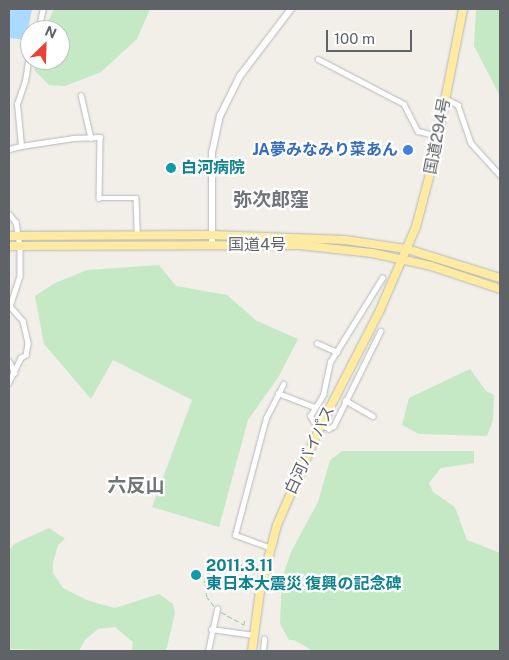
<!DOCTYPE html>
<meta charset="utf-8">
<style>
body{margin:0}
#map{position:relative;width:509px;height:660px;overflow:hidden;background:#f1efe8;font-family:"Public Sans","Noto Sans JP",sans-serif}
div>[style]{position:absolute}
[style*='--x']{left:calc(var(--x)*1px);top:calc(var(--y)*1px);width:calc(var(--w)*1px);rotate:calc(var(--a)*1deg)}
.green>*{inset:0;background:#c5e8c5}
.water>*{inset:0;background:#aadaff}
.path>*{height:1px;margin-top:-0.5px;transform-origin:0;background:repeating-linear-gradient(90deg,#9cc7a9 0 5px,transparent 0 7.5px)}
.roads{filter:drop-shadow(0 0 1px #b5b8bc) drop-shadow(0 0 1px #b5b8bc)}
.minor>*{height:4.5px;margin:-2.25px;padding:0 2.25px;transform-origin:2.25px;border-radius:2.25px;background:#fff}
.tertiary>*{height:5.5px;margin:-2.75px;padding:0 2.75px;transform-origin:2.75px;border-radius:2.75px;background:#fff}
.trunk>*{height:8px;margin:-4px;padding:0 4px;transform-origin:4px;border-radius:4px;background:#feeaa1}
.dots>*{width:14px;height:14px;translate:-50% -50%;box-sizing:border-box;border:2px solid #fff;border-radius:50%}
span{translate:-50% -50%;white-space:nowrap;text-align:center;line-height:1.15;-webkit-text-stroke:4.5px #fff;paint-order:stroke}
.street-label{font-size:16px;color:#5f6368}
.shop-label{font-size:16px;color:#366cbe;font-weight:700}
.right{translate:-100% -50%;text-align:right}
.culture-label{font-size:16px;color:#0d838f;font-weight:700}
.left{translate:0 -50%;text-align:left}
.quarter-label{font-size:19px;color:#70757a;font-weight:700}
.frame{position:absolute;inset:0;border:10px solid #5f6368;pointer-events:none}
.north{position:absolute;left:20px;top:20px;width:50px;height:50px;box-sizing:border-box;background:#fff;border:1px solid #bfc1c3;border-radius:50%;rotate:24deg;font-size:14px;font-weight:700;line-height:20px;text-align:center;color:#5f6368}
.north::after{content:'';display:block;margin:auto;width:18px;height:22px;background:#ea4335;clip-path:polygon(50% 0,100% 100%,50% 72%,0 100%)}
.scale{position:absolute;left:326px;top:30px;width:86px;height:22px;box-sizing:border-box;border:2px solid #5f6368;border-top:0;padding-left:6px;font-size:15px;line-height:18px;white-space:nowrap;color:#5f6368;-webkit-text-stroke:4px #fff;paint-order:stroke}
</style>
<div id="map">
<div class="green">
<div style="clip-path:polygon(54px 9px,150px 9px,137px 39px,101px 72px,65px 86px,49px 85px,35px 71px,33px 60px,60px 60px,60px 30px,44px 30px)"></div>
<div style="clip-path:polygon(476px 9px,500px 9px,500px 96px,474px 46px)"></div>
<div style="clip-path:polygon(159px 265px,176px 286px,227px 295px,257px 321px,298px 339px,279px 376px,248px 420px,219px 527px,152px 507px,192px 400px,113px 360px,91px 399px,44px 344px,35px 296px,55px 283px,87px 270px)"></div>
<div style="clip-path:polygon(470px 369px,486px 391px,494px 395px,493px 420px,487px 436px,419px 434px,402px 425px,409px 398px)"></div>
<div style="clip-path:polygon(342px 451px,474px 451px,474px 463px,441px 468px,429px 483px,433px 492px,455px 507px,467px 540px,500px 553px,500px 651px,313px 651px,294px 640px,289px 640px,280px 624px,282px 578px,291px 552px,318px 502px,330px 460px)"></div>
<div style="clip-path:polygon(49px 528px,65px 539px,58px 545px,53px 563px,53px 573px,63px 588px,89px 601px,115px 608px,159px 594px,173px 604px,175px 613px,166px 651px,132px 651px,133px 642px,115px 627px,98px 629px,85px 640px,79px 651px,9px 649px,9px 551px,14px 544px)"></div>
</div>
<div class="water">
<div style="clip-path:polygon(9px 9px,32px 9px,26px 40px,9px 38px)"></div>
</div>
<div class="path">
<div style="--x:214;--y:606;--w:11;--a:-128"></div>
<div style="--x:207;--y:597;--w:17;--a:-100"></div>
<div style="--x:204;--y:580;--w:17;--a:-54"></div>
<div style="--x:214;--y:566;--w:9;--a:-21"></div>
<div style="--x:222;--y:563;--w:21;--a:5"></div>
<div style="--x:243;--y:565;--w:13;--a:23"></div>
<div style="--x:255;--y:570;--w:4;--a:104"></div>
<div style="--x:221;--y:612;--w:26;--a:29"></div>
<div style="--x:244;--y:625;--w:7;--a:-82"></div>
</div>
<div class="roads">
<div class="minor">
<div style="--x:38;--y:30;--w:22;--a:-77"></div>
<div style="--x:318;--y:59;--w:97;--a:27.6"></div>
<div style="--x:404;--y:104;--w:30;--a:63"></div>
<div style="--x:418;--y:131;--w:21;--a:14"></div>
<div style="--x:81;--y:95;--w:44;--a:76.9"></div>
<div style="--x:445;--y:98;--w:15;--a:28"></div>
<div style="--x:458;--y:105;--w:40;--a:71.1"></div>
<div style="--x:471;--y:143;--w:43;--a:47.8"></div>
<div style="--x:21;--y:146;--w:53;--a:-8.7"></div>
<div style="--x:73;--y:138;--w:27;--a:-2"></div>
<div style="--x:100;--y:137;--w:61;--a:90.9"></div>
<div style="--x:99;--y:198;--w:37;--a:0"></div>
<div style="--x:136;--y:198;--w:37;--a:88"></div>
<div style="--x:9;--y:149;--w:12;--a:-14"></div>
<div style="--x:21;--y:146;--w:42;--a:-95.4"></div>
<div style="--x:17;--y:104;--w:24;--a:-71"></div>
<div style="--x:25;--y:81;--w:30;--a:-81"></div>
<div style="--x:9;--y:214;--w:11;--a:49"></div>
<div style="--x:16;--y:222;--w:24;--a:81"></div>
<div style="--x:20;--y:246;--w:30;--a:90"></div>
<div style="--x:20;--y:276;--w:32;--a:108"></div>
<div style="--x:10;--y:306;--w:20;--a:49"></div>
<div style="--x:23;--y:321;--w:23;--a:77"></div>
<div style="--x:28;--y:343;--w:12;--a:99"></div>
<div style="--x:26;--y:355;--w:6;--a:149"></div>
<div style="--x:21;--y:358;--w:28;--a:116"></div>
<div style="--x:381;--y:331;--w:106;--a:116.3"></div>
<div style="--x:334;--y:426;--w:6;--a:149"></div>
<div style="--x:329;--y:429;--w:17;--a:-155"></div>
<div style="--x:314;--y:422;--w:7;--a:-124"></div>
<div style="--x:310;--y:416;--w:25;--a:-58"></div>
<div style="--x:323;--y:395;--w:34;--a:-78"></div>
<div style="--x:330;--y:362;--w:99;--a:-58.2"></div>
<div style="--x:317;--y:343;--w:22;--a:24"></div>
<div style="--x:9;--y:361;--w:13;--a:63"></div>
<div style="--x:278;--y:393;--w:39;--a:21"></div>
<div style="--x:345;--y:400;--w:32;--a:30"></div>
<div style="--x:270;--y:548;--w:37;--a:-160"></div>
<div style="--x:235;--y:535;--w:121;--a:-75.2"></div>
<div style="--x:266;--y:418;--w:38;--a:-63"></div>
<div style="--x:211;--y:629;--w:43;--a:7.9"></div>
<div style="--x:208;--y:651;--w:43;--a:-77.9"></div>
<div style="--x:263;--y:651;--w:12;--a:-85"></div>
</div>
<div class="tertiary">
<div style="--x:212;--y:245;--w:92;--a:-90"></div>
<div style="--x:212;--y:153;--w:38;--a:-78"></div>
<div style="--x:220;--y:116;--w:45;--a:-63.4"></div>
<div style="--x:240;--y:76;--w:84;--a:-52.7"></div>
</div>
<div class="trunk">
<div style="--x:9;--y:236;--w:203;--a:-0.3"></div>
<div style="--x:212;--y:235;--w:133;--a:2.2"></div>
<div style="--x:345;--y:240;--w:63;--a:8.3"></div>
<div style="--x:407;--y:249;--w:97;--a:17.3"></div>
<div style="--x:9;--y:246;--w:290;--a:-0.2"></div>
<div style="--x:299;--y:245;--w:73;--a:6.3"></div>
<div style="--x:372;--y:253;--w:60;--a:12.4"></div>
<div style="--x:431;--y:266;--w:73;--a:18.4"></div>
<div style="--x:252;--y:651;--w:61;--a:-82.4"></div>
<div style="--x:260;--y:591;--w:68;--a:-75.6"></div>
<div style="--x:277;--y:525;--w:109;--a:-66.3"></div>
<div style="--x:321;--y:425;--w:129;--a:-62.8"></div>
<div style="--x:380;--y:310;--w:90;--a:-66.6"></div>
<div style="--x:416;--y:227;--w:63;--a:-75.3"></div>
<div style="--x:432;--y:166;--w:160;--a:-78.8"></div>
</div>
</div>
<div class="dots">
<div style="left:408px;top:150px;background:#3f7fe0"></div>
<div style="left:171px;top:168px;background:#0f9aa8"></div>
<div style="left:196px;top:575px;background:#0f9aa8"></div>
</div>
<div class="street-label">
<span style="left:438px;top:136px;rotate:-79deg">国道294号</span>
<span style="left:257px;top:245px">国道4号</span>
<span style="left:310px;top:450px;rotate:-65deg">白河バイパス</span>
</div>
<div class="shop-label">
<span class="right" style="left:398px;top:150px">JA夢みなみり菜あん</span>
</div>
<div class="culture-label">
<span class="left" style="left:181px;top:168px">白河病院</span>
<span class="left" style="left:206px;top:575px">2011.3.11<br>東日本大震災 復興の記念碑</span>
</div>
<div class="quarter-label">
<span style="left:271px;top:200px">弥次郎窪</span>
<span style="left:136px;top:486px">六反山</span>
</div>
<div class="frame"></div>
<div class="north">N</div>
<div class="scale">100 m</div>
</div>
